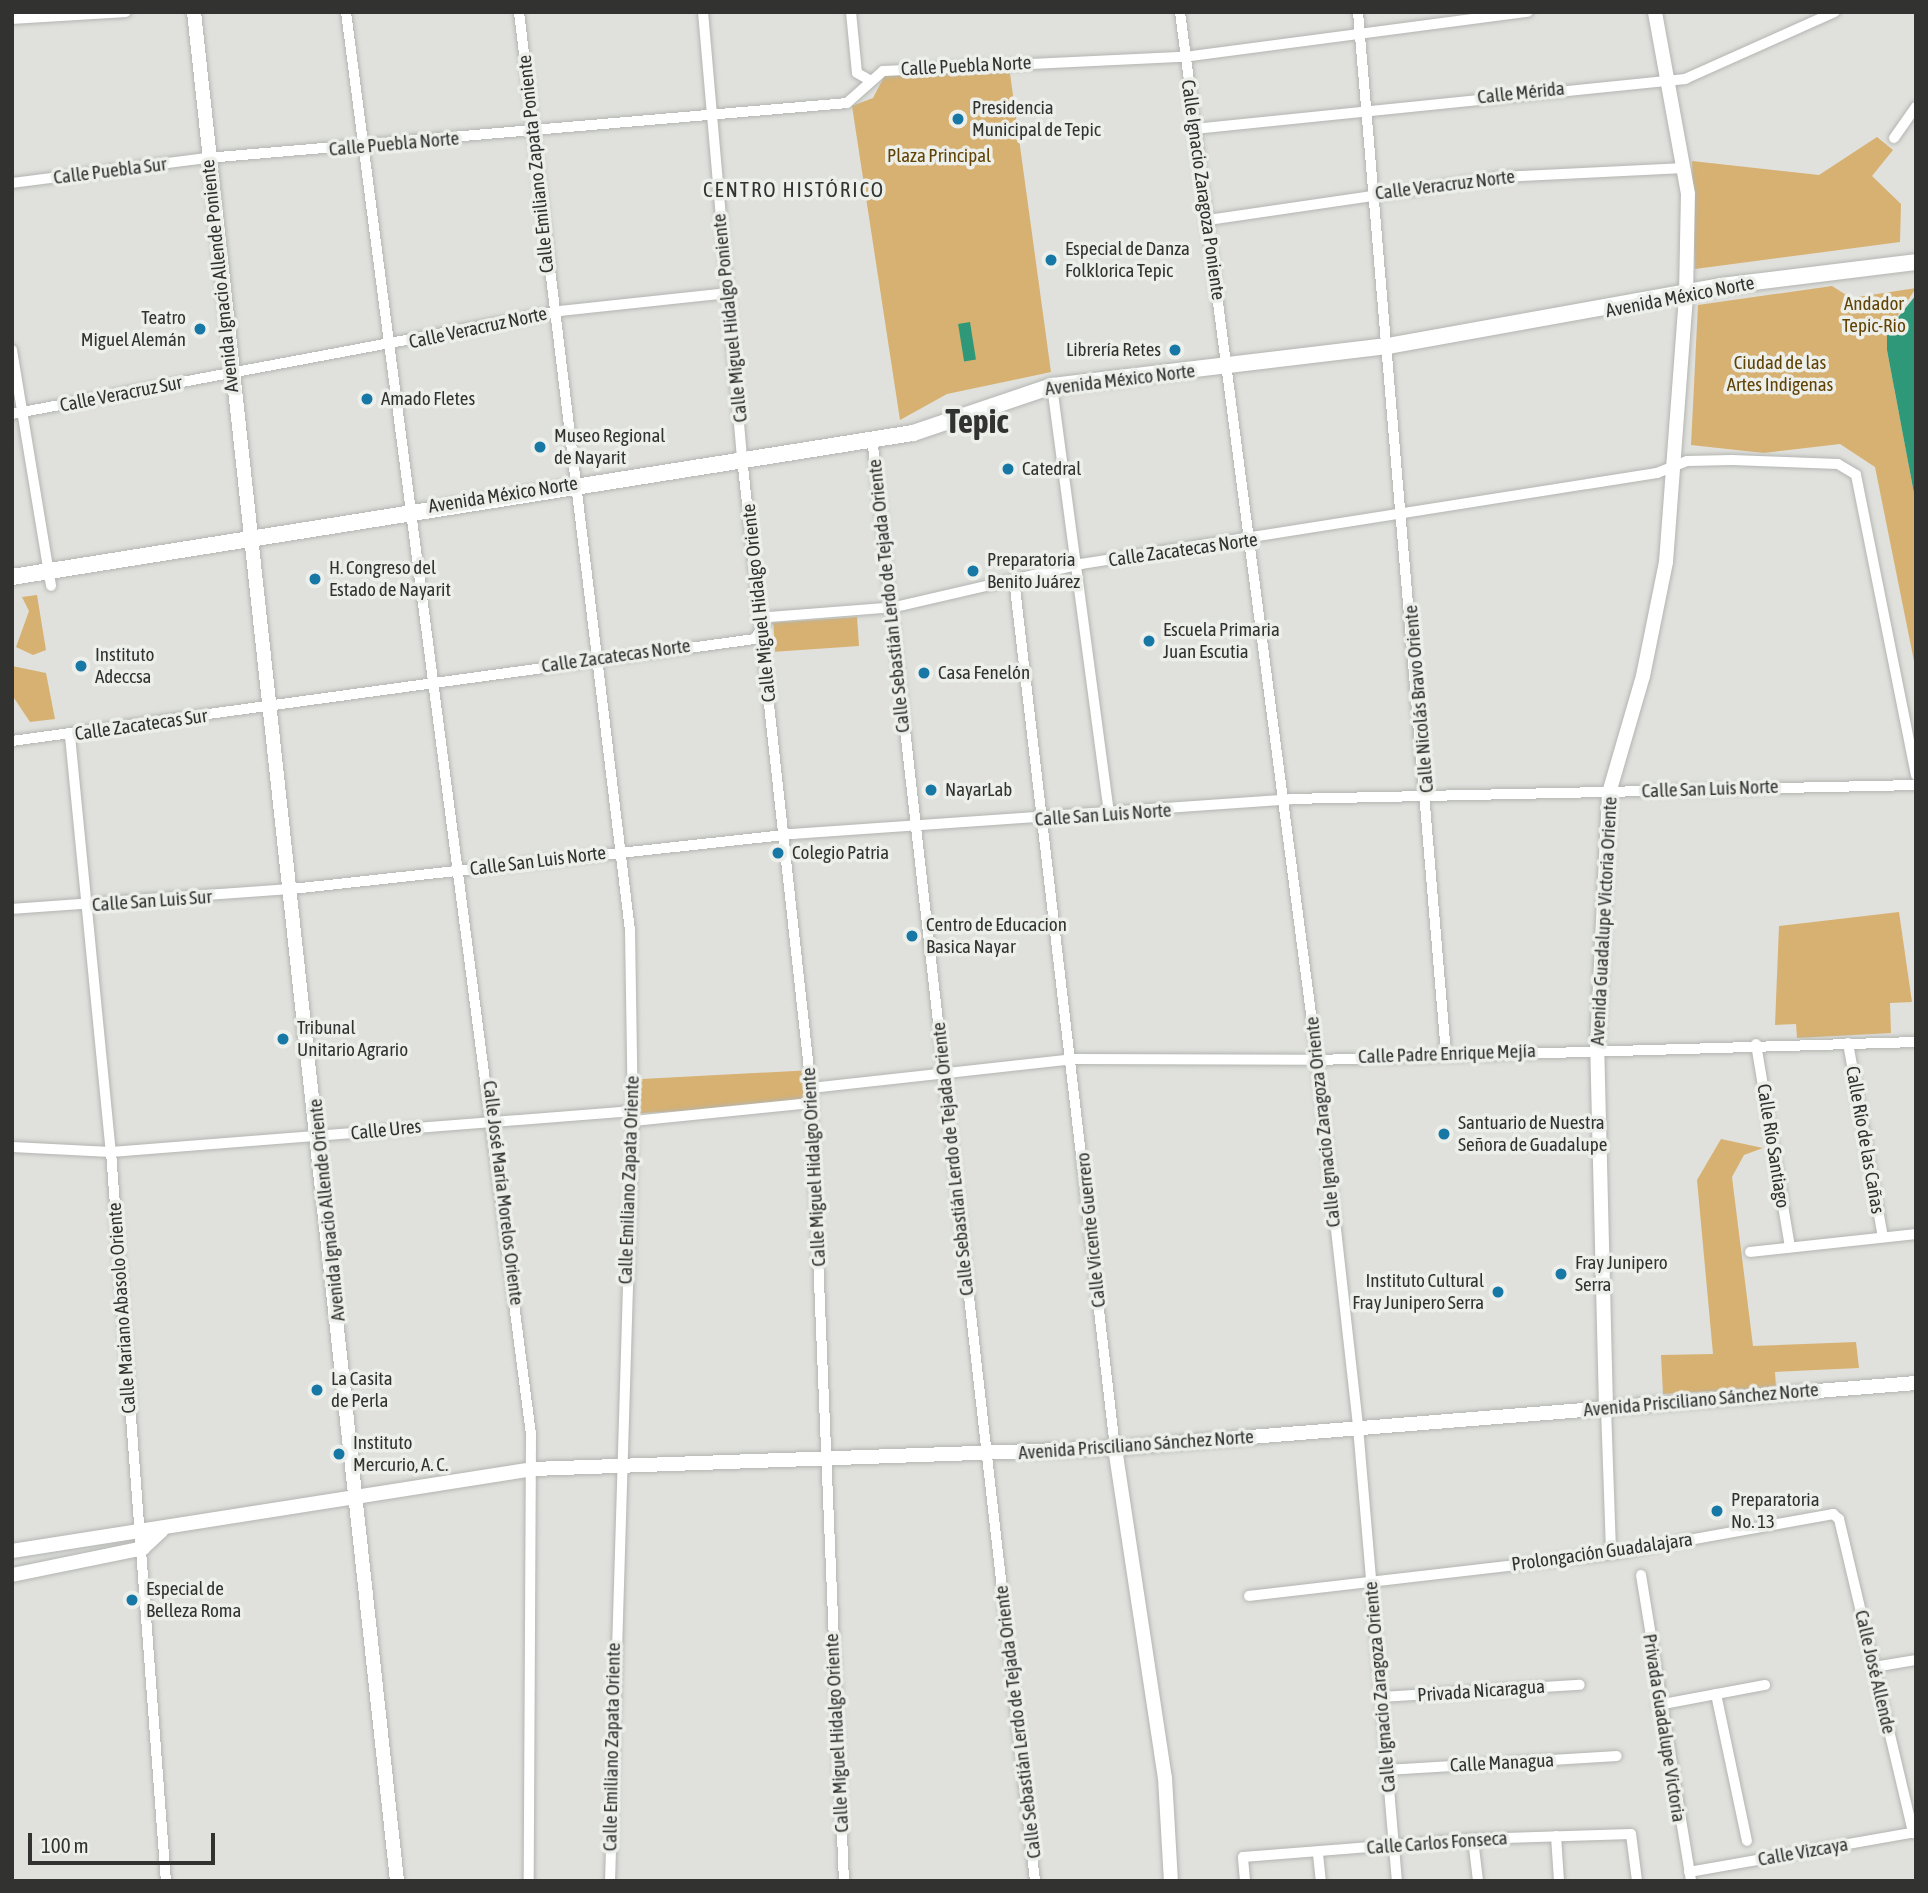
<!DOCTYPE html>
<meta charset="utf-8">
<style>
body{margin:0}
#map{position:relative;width:1928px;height:1893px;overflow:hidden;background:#e0e1dd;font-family:"Asap Condensed",sans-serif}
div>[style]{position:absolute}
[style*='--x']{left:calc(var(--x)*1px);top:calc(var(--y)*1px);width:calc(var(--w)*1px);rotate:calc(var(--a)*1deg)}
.green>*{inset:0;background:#d7b171;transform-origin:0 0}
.water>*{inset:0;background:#2e9878;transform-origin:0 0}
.roads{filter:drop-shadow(0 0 2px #b3b5b1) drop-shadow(0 0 2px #b3b5b1)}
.street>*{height:10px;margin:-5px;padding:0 5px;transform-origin:5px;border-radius:5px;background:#fff}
.secondary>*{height:14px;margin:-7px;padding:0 7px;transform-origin:7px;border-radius:7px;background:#fff}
.primary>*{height:16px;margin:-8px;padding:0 8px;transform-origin:8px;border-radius:8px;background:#fff}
.dots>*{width:19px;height:19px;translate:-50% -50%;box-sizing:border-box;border:4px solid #edefeb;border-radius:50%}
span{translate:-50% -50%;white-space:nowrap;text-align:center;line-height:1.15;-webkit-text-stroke:7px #edefeb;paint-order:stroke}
.street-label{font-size:19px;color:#323331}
.poi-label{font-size:19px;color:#323331}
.left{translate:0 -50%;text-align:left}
.right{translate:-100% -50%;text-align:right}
.park-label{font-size:19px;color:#614405}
.neighbourhood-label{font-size:21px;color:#323331;letter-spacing:2px}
.town-label{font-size:33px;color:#323331;font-weight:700}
.frame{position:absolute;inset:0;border:14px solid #323331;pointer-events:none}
.scale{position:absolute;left:28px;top:1833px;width:187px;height:32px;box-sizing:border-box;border:4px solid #323331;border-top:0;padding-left:9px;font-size:21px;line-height:24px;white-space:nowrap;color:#323331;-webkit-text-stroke:5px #edefeb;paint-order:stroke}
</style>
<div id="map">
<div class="green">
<div style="clip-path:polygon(1009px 66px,1051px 372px,947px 394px,900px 420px,852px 106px,873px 98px,886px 73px)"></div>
<div style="clip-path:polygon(1877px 137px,1893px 150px,1872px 176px,1901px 204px,1900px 242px,1695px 269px,1692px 161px,1819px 175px)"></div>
<div style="clip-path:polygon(1832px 286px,1851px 298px,1916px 288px,1888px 331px,1887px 350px,1916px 504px,1916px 671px,1875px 467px,1840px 444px,1764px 453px,1691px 445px,1698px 305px)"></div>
<div style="clip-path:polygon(37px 595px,46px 650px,33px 655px,16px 647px,29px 611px,22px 597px)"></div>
<div style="left:857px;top:617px;width:29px;height:84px;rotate:86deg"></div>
<div style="clip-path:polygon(12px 666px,46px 673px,55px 719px,30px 722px,12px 695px)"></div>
<div style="clip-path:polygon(1899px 912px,1912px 1002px,1890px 1003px,1891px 1033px,1797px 1038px,1796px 1024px,1775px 1025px,1779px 926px)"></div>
<div style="left:813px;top:1070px;width:34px;height:181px;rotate:87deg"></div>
<div style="clip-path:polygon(1721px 1139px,1763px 1148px,1744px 1155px,1732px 1177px,1753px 1346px,1856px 1342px,1859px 1368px,1775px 1372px,1776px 1387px,1663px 1394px,1661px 1355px,1713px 1354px,1697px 1180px)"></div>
</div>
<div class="water">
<div style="clip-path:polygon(1916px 295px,1916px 504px,1887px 350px,1887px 331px)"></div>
<div style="left:970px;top:322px;width:38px;height:12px;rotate:81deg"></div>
</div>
<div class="roads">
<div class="street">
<div style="--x:346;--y:12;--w:1434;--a:82.59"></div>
<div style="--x:531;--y:1434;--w:447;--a:90.3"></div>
<div style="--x:519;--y:12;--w:925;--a:83.11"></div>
<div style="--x:630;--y:930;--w:191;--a:89.1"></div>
<div style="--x:633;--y:1121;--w:760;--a:91.73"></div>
<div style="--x:703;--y:12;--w:457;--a:85"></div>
<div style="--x:743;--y:467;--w:625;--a:83.75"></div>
<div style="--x:811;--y:1088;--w:794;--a:87.62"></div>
<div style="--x:851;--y:12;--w:61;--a:84.4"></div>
<div style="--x:857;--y:73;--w:13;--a:29"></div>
<div style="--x:1180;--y:12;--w:1057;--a:82.55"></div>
<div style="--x:1317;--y:1060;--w:369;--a:83.6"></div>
<div style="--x:1358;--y:1427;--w:456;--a:85.1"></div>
<div style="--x:1358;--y:12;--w:1045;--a:85.17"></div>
<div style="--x:12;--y:19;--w:114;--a:-3.5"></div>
<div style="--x:1194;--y:129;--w:494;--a:-5.8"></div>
<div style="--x:1685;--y:79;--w:164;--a:-24.1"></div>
<div style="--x:1894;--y:138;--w:38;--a:-55"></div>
<div style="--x:12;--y:183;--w:197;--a:-7.3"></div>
<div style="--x:207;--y:158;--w:642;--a:-4.91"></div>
<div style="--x:847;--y:103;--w:48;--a:-41.6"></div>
<div style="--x:883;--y:71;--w:301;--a:-2.7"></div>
<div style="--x:1184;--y:57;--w:347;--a:-7.5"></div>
<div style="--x:1208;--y:220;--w:296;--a:-8.3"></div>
<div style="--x:1501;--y:177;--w:184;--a:-2.8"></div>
<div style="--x:12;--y:350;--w:239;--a:80.6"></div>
<div style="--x:1052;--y:386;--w:434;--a:82.4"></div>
<div style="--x:12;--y:414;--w:558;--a:-10.64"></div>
<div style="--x:560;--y:311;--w:169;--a:-6.1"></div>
<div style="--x:872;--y:437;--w:1453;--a:83.56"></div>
<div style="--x:1014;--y:579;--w:875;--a:83.37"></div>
<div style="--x:70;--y:736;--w:418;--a:84.4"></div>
<div style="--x:111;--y:1152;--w:731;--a:85.69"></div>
<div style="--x:12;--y:741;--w:750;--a:-7.82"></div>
<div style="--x:755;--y:639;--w:26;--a:-58"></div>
<div style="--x:769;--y:617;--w:126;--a:-4.5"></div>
<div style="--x:895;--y:607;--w:191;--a:-13"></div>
<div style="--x:1081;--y:564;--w:583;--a:-8.98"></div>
<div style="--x:1657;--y:473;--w:32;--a:-22"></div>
<div style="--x:1687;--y:461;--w:45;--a:-1.3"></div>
<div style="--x:1732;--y:460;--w:106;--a:2.2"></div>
<div style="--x:1838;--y:464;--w:21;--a:31"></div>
<div style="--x:1856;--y:475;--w:306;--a:78.7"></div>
<div style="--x:12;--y:909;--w:281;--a:-4.1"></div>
<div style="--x:292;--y:889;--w:504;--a:-6.26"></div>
<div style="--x:793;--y:834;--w:498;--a:-4"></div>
<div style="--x:1290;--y:799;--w:626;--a:-1.28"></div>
<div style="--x:1848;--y:1043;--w:197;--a:79.8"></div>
<div style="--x:1756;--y:1044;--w:206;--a:80.5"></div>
<div style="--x:811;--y:1088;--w:265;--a:-6.3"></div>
<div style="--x:1074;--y:1059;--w:243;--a:0.2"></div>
<div style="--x:1317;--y:1060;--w:599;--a:-1.72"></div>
<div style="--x:633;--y:1121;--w:179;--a:-5.8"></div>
<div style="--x:12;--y:1147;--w:99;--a:2.9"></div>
<div style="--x:111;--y:1152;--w:524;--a:-4.49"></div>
<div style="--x:1750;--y:1252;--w:167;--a:-6.2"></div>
<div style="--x:1606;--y:1408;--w:146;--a:88"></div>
<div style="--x:1641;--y:1575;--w:310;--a:80.7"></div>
<div style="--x:1249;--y:1596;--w:364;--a:-6.6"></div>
<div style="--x:1611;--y:1554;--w:226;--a:-10.2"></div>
<div style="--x:1833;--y:1514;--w:8;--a:40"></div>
<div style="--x:1839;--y:1519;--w:323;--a:76.7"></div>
<div style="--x:1874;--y:1667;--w:43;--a:-9.5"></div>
<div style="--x:1716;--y:1694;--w:150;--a:78.1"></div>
<div style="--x:1381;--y:1697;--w:199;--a:-3.5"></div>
<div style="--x:1658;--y:1705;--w:109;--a:-10.6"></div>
<div style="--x:1387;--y:1770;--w:230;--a:-3.5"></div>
<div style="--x:1556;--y:1836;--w:45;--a:86.2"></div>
<div style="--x:1473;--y:1839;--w:42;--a:83.2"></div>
<div style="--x:1318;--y:1854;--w:27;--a:84"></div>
<div style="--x:1689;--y:1872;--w:230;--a:-10"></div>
<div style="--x:1245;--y:1881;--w:24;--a:-95"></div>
<div style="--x:1243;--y:1857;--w:231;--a:-4.5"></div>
<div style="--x:1473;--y:1839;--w:158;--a:-1.8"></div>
<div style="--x:1631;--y:1834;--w:47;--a:82.7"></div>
</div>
<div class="secondary">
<div style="--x:194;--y:12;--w:1880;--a:83.8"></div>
<div style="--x:1606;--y:1408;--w:359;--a:-91.4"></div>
<div style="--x:1597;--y:1049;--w:256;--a:-87.3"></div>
<div style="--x:1609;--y:793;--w:122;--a:-73.8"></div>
<div style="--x:1643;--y:676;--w:116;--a:-78.6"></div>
<div style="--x:1666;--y:562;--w:267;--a:-85.7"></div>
<div style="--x:1686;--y:296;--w:102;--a:-88.9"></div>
<div style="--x:1688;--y:194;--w:185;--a:-100.3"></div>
<div style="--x:1115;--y:1448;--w:334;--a:81.4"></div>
<div style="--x:1165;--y:1778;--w:103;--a:86.7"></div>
<div style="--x:12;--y:1551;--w:527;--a:-8.94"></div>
<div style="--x:533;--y:1469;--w:582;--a:-2.07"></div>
<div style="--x:1115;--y:1448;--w:804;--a:-4.64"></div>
<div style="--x:12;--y:1575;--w:134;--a:-11.6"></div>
<div style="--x:143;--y:1548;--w:25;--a:-43"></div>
</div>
<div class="primary">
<div style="--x:12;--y:577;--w:912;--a:-9.08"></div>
<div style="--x:913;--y:433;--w:147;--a:-18.7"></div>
<div style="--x:1052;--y:386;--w:338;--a:-6.8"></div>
<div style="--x:1388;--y:346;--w:338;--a:-10.2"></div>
<div style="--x:1721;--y:286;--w:196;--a:-7"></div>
</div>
</div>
<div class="dots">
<div style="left:958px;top:119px;background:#1878a5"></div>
<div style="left:1051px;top:260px;background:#1878a5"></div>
<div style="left:200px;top:329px;background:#1878a5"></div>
<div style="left:1175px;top:350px;background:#1878a5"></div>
<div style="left:367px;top:399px;background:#1878a5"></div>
<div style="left:540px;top:447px;background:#1878a5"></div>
<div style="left:1008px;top:469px;background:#1878a5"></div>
<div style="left:973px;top:571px;background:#1878a5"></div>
<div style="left:315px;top:579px;background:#1878a5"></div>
<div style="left:1149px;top:641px;background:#1878a5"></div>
<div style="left:81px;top:666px;background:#1878a5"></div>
<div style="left:924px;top:673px;background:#1878a5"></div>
<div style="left:931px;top:790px;background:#1878a5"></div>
<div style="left:778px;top:853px;background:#1878a5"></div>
<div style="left:912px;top:936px;background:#1878a5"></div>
<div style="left:283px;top:1039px;background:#1878a5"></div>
<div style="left:1444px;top:1134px;background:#1878a5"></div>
<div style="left:1561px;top:1274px;background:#1878a5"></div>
<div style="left:1498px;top:1292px;background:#1878a5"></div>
<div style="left:317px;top:1390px;background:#1878a5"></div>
<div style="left:339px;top:1454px;background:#1878a5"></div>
<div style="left:1717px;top:1511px;background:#1878a5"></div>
<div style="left:132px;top:1600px;background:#1878a5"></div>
</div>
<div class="street-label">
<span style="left:966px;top:66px;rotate:-3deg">Calle Puebla Norte</span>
<span style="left:1521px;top:93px;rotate:-6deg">Calle Mérida</span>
<span style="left:394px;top:144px;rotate:-5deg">Calle Puebla Norte</span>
<span style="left:536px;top:164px;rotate:-96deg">Calle Emiliano Zapata Poniente</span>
<span style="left:110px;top:171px;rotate:-7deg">Calle Puebla Sur</span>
<span style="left:1445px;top:185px;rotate:-7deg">Calle Veracruz Norte</span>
<span style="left:1203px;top:190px;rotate:82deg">Calle Ignacio Zaragoza Poniente</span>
<span style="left:220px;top:276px;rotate:-96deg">Avenida Ignacio Allende Poniente</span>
<span style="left:1680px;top:297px;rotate:-11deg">Avenida México Norte</span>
<span style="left:730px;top:318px;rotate:-96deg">Calle Miguel Hidalgo Poniente</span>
<span style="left:478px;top:328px;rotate:-12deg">Calle Veracruz Norte</span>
<span style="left:1120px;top:380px;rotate:-7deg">Avenida México Norte</span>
<span style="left:121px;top:394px;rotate:-11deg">Calle Veracruz Sur</span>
<span style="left:503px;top:495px;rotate:-9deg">Avenida México Norte</span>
<span style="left:1183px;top:550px;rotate:-8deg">Calle Zacatecas Norte</span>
<span style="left:889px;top:596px;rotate:-96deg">Calle Sebastián Lerdo de Tejada Oriente</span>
<span style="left:759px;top:603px;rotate:-96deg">Calle Miguel Hidalgo Oriente</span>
<span style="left:616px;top:656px;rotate:-8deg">Calle Zacatecas Norte</span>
<span style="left:1419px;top:699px;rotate:-95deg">Calle Nicolás Bravo Oriente</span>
<span style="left:141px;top:725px;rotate:-8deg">Calle Zacatecas Sur</span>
<span style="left:1710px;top:789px;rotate:-2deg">Calle San Luis Norte</span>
<span style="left:1103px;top:815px;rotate:-4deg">Calle San Luis Norte</span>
<span style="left:538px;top:861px;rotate:-7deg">Calle San Luis Norte</span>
<span style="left:152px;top:901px;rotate:-4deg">Calle San Luis Sur</span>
<span style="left:1604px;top:921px;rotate:-87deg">Avenida Guadalupe Victoria Oriente</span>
<span style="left:1447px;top:1054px;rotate:-2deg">Calle Padre Enrique Mejía</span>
<span style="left:1323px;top:1122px;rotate:-96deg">Calle Ignacio Zaragoza Oriente</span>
<span style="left:386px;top:1130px;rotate:-6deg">Calle Ures</span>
<span style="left:1865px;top:1140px;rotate:80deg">Calle Río de las Cañas</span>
<span style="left:1773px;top:1146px;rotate:81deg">Calle Río Santiago</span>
<span style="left:953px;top:1159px;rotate:-96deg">Calle Sebastián Lerdo de Tejada Oriente</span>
<span style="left:814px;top:1167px;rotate:-93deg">Calle Miguel Hidalgo Oriente</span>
<span style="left:629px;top:1180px;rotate:-88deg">Calle Emiliano Zapata Oriente</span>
<span style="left:503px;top:1193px;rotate:83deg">Calle José María Morelos Oriente</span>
<span style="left:327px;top:1210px;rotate:-96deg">Avenida Ignacio Allende Oriente</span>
<span style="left:1091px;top:1230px;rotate:-96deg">Calle Vicente Guerrero</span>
<span style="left:122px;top:1308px;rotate:-94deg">Calle Mariano Abasolo Oriente</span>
<span style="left:1701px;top:1400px;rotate:-5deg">Avenida Prisciliano Sánchez Norte</span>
<span style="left:1136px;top:1445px;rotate:-4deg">Avenida Prisciliano Sánchez Norte</span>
<span style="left:1602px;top:1552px;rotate:-8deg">Prolongación Guadalajara</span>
<span style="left:1875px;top:1672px;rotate:77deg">Calle José Allende</span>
<span style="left:1380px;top:1687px;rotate:-95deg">Calle Ignacio Zaragoza Oriente</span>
<span style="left:1481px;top:1691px;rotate:-4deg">Privada Nicaragua</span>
<span style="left:1018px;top:1722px;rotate:-97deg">Calle Sebastián Lerdo de Tejada Oriente</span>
<span style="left:1664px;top:1728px;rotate:81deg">Privada Guadalupe Victoria</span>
<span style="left:837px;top:1733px;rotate:-93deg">Calle Miguel Hidalgo Oriente</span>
<span style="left:612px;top:1747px;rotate:-89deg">Calle Emiliano Zapata Oriente</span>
<span style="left:1502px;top:1763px;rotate:-3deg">Calle Managua</span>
<span style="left:1437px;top:1843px;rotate:-4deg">Calle Carlos Fonseca</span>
<span style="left:1803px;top:1852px;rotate:-10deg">Calle Vizcaya</span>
</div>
<div class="poi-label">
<span class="left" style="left:972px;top:119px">Presidencia<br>Municipal de Tepic</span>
<span class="left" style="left:1065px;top:260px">Especial de Danza<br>Folklorica Tepic</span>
<span class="right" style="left:186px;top:329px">Teatro<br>Miguel Alemán</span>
<span class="right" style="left:1161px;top:350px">Librería Retes</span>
<span class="left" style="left:381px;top:399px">Amado Fletes</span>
<span class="left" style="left:554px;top:447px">Museo Regional<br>de Nayarit</span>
<span class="left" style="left:1022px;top:469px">Catedral</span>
<span class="left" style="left:987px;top:571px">Preparatoria<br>Benito Juárez</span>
<span class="left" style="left:329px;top:579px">H. Congreso del<br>Estado de Nayarit</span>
<span class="left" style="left:1163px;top:641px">Escuela Primaria<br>Juan Escutia</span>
<span class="left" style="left:95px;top:666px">Instituto<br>Adeccsa</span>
<span class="left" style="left:938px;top:673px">Casa Fenelón</span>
<span class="left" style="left:945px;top:790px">NayarLab</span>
<span class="left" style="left:792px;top:853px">Colegio Patria</span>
<span class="left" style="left:926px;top:936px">Centro de Educacion<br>Basica Nayar</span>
<span class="left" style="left:297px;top:1039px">Tribunal<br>Unitario Agrario</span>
<span class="left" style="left:1458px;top:1134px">Santuario de Nuestra<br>Señora de Guadalupe</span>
<span class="left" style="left:1575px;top:1274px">Fray Junipero<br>Serra</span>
<span class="right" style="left:1484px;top:1292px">Instituto Cultural<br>Fray Junipero Serra</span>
<span class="left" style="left:331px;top:1390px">La Casita<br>de Perla</span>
<span class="left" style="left:353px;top:1454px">Instituto<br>Mercurio, A. C.</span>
<span class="left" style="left:1731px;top:1511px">Preparatoria<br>No. 13</span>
<span class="left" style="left:146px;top:1600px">Especial de<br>Belleza Roma</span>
</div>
<div class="park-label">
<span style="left:939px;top:156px">Plaza Principal</span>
<span style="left:1874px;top:315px">Andador<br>Tepic-Rio</span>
<span style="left:1780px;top:374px">Ciudad de las<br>Artes Indigenas</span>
</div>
<div class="neighbourhood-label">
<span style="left:794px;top:189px">CENTRO HISTÓRICO</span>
</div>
<div class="town-label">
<span style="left:977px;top:422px">Tepic</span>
</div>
<div class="frame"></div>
<div class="scale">100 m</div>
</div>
